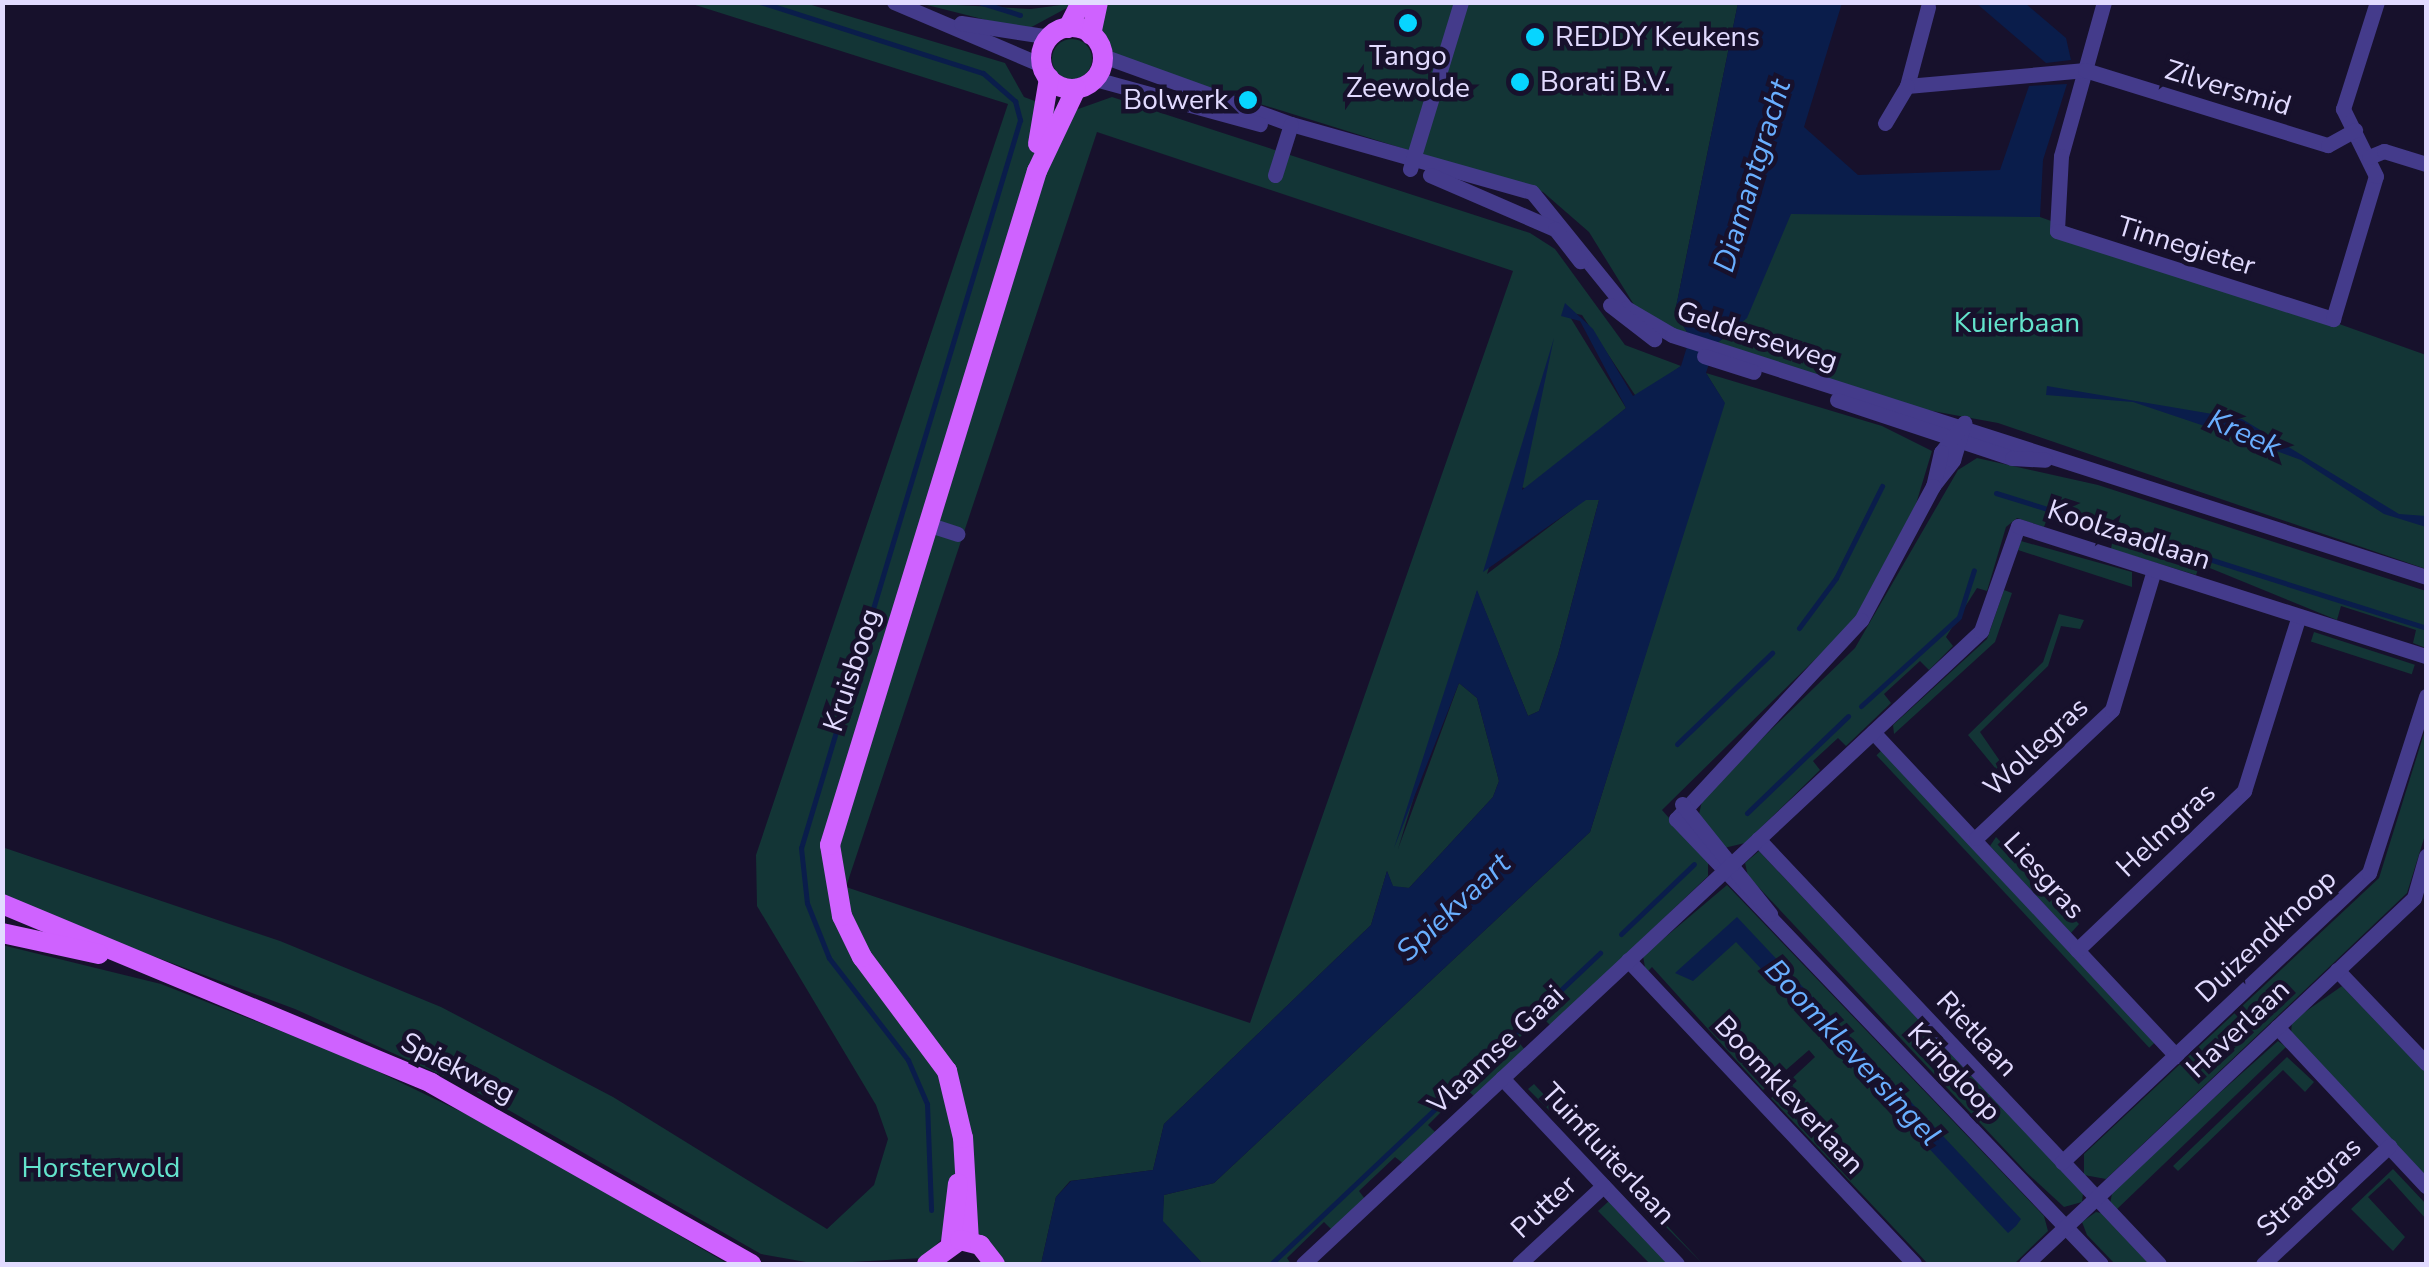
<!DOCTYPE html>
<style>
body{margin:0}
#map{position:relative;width:2429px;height:1267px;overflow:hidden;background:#17112c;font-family:"Nunito Sans",sans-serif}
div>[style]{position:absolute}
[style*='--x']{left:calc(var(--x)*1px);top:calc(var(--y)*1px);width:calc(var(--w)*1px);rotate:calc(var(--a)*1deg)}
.green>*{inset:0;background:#133536;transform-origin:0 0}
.round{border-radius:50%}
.water>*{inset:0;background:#0a1d4b}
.stream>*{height:5px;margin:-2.5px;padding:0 2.5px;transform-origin:2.5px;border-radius:2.5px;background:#0a1d4b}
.minor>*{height:15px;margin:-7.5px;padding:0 7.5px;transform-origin:7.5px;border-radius:7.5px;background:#443b8b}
.major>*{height:20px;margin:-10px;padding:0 10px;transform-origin:10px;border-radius:10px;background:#cf62ff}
.major>.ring{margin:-10px;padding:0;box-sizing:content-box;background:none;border:20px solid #cf62ff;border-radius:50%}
.dots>*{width:28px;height:28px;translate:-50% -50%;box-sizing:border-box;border:5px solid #17112c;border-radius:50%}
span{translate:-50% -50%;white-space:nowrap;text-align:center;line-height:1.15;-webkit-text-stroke:9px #17112c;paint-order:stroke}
.poi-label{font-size:28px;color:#e2dbff}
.left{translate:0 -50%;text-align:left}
.right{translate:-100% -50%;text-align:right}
.street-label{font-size:28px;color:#e2dbff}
.park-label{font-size:28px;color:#63e3cc}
.water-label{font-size:30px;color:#69afff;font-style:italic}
.frame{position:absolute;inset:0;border:5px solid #e2dbff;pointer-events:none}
</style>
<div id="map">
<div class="green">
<div style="clip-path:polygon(1103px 2px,1738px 3px,1675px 312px,1690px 337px,1644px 321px,1589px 232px,1543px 192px,1112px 58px,1099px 23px)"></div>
<div style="clip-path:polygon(evenodd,689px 3px,805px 3px,1005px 63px,1024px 97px,1067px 113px,1112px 97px,1530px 233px,1555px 249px,1625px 345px,1681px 366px,1637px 398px,1582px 315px,1567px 312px,1626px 408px,1529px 490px,1519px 486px,1520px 469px,1487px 574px,1586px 499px,1599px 500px,1558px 655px,1539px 711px,1528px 716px,1477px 591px,1398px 849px,1459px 683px,1477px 698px,1499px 781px,1493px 797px,1409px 888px,1393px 887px,1387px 871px,1371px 925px,1164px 1124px,1153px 1170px,1070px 1181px,1056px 1197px,1041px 1264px,999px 1264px,946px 1235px,923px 1258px,817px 1264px,761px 1254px,468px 1087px,295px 1009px,3px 900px,2px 847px,280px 941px,441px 1007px,613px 1097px,827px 1229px,874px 1185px,888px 1139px,876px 1105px,757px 906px,756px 855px,1008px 104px,689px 3px,1097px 132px,1513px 271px,1250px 1023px,846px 887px,1097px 132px)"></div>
<div style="clip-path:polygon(919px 3px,1031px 9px,1076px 3px,1026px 30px)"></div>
<div class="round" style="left:1052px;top:39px;width:40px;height:40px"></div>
<div style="clip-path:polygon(1789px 200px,2040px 217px,2426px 355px,2426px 569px,1998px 423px,1916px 408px,1715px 344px,1733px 332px)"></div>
<div style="clip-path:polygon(1706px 373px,1882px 426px,1932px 451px,1916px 504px,1853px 622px,1662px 810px,1708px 862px,1708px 876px,1551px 1026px,1541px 1016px,1517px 1040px,1525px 1050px,1475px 1097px,1465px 1088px,1428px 1125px,1436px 1133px,1404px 1164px,1395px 1157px,1359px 1191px,1365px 1199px,1332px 1230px,1324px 1222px,1287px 1258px,1291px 1264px,1203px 1264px,1162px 1221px,1164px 1195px,1214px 1183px,1590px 832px,1724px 402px)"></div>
<div style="clip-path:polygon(1977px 458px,2098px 485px,2426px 591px,2426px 648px,2413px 643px,2416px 630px,2341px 606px,2337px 620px,2200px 564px,2196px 575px,2111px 549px,2113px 537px,2048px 516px,2044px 527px,2017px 518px,2006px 527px,1987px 591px,1977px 588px,1946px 637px,1953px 646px,1929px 670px,1920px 661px,1884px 694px,1891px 703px,1846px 746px,1838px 738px,1813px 761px,1820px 770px,1745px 843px,1724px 848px,1698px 819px,1703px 796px,1855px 648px,1958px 470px)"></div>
<div style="clip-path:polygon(2021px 541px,2132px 572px,2132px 587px,2018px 550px)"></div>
<div style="clip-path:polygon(2004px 590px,2012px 593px,1995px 642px,1894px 734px,1893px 725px,1987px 639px)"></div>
<div style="clip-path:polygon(2059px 614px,2084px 620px,2080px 629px,2061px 626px,2048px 666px,1980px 732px,2002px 764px,1996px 769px,1968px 735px,2043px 662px)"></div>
<div style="left:2314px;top:632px;width:106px;height:10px;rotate:18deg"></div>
<div style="clip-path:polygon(2426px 727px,2426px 832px,2407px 893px,2106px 1179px,2084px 1175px,2084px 1154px,2379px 878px)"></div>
<div style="left:1883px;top:749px;width:400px;height:9px;rotate:47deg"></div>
<div style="clip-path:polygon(1996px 837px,2079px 924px,2071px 933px,1990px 846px)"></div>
<div style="clip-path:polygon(1759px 851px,2083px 1193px,2082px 1202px,2064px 1207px,2027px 1173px,1748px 876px,1745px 863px)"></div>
<div style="clip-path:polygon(1727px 885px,2044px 1216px,2048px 1231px,2014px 1264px,1928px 1264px,1771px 1098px,1815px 1057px,1809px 1050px,1763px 1090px,1652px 967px,1646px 973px,1643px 956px)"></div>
<div style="clip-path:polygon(2px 945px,161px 984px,352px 1059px,499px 1130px,728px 1264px,3px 1264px)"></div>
<div style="clip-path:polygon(2342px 986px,2426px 1073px,2426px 1177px,2291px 1034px,2292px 1021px)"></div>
<div style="clip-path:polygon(2278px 1041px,2286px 1047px,2116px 1210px,2110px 1204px,2113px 1188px)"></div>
<div style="clip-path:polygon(2287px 1057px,2314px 1082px,2305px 1092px,2283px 1070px,2178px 1171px,2173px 1166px)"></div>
<div style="clip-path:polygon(1534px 1084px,1703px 1264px,1528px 1089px)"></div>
<div style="clip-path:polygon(2393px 1169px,2426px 1204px,2426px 1219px,2389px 1178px,2368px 1197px,2405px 1237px,2393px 1251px,2351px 1209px)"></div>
<div style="clip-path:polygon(1609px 1201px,1670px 1264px,1650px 1264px,1598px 1211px)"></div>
<div style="clip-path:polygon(2096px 1212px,2106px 1214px,2153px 1264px,2115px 1264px,2087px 1235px,2082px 1222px)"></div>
</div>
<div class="water">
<div style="clip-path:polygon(1738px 3px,1842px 3px,1804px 127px,1858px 175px,2000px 170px,2029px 86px,2067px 84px,2043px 160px,2040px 217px,1791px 214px,1747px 318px,1715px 345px,1706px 373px,1725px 403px,1590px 832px,1214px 1183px,1164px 1195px,1163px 1221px,1203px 1264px,1041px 1264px,1056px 1197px,1071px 1181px,1153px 1170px,1164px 1124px,1371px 925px,1387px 871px,1393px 886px,1409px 888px,1493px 797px,1499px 781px,1477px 698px,1459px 683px,1394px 848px,1477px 590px,1528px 716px,1539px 711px,1558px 655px,1599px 500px,1586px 500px,1483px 572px,1554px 338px,1522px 490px,1626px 408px,1580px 321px,1561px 316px,1565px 303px,1593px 329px,1633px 396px,1681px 366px,1690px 337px,1675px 312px)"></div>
<div style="clip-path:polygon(1976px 3px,2025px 3px,2066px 38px,2071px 60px,2046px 63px)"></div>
<div style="clip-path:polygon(2047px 386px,2242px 419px,2399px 514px,2426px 516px,2426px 527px,2384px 514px,2301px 460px,2249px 441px,2133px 402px,2046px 395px)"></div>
<div style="clip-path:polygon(1737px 917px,2021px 1219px,2016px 1226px,2008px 1233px,1736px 942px,1693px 981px,1675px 973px)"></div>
</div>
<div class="stream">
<div style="--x:760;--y:2;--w:234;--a:17.7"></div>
<div style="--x:983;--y:73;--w:43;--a:41.2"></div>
<div style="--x:1015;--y:101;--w:20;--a:75"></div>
<div style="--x:1020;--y:120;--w:760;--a:106.74"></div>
<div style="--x:801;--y:848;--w:55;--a:83.8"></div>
<div style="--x:807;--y:903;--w:59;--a:68.2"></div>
<div style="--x:829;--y:958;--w:129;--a:52.2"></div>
<div style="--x:908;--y:1060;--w:48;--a:66.6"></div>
<div style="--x:927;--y:1104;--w:106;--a:87.8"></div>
<div style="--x:979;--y:2;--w:43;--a:17.6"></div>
<div style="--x:1996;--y:493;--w:164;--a:17.3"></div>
<div style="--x:2168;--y:546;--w:271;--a:17.6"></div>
<div style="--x:1799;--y:628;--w:62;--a:-53.5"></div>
<div style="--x:1836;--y:578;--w:103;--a:-63.4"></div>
<div style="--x:1861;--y:706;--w:132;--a:-42.2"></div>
<div style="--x:1959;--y:617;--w:49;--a:-72.3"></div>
<div style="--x:1677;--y:744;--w:132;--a:-43.8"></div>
<div style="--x:1747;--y:813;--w:140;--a:-43.8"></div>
<div style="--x:1621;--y:934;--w:101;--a:-43.8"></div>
<div style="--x:1271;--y:1264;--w:453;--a:-43.4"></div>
</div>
<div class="minor">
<div style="--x:894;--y:2;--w:161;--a:23.1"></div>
<div style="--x:2104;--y:2;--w:160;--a:105.6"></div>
<div style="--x:2061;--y:156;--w:75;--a:93.1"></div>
<div style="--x:2057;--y:231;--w:290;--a:17.7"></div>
<div style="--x:2333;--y:319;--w:149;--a:-73.3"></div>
<div style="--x:2376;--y:176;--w:75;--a:-116.2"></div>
<div style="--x:2343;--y:109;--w:112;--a:-72.4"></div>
<div style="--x:1928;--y:7;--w:82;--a:104.9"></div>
<div style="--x:1907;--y:86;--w:179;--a:-5.1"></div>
<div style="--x:2085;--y:70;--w:254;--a:17.2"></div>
<div style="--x:2328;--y:145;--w:31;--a:-29"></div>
<div style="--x:961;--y:23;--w:90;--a:8.9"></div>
<div style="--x:1103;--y:56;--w:200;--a:19.9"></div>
<div style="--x:1291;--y:124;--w:250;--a:15.8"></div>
<div style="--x:1532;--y:192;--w:149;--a:51"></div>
<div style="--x:1626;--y:308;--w:53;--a:30.4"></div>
<div style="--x:1672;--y:335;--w:792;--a:17.79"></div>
<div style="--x:1095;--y:79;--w:171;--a:15.3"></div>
<div style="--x:1885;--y:123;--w:43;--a:-59.3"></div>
<div style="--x:2369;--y:157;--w:16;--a:-22"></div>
<div style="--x:2384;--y:151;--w:44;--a:17.2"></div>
<div style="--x:1410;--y:169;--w:175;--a:-73"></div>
<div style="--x:1275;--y:175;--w:53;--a:-72.6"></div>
<div style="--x:1430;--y:175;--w:136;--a:23.4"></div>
<div style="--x:1555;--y:229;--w:41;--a:52"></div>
<div style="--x:1610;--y:305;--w:56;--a:37.7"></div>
<div style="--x:1704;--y:356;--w:52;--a:17.7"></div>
<div style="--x:1837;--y:400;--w:184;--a:18.3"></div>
<div style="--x:2012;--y:458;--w:33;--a:3"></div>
<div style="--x:1933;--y:486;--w:33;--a:-52"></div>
<div style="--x:1953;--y:460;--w:39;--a:-73"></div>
<div style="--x:1964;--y:423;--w:37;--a:128"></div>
<div style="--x:1941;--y:452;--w:35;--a:103"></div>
<div style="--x:1933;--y:486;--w:152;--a:118.2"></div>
<div style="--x:1861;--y:620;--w:272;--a:132.9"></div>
<div style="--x:1676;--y:819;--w:615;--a:46.32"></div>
<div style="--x:927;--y:524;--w:32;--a:18"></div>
<div style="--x:1873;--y:732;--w:444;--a:46.9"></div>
<div style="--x:1682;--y:804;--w:141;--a:51.3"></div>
<div style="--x:1976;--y:838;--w:187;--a:-43.3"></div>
<div style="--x:2112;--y:710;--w:146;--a:-73.3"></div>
<div style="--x:1758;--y:839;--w:584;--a:46.66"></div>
<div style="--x:2077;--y:950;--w:231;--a:-43.6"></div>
<div style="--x:2244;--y:791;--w:183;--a:-72.6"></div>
<div style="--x:1628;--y:960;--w:417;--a:46.7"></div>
<div style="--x:2337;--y:970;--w:129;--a:46.3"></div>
<div style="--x:2277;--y:1027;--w:218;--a:46.9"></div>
<div style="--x:1502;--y:1078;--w:255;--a:46.7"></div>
<div style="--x:2062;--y:1162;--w:422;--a:-43.3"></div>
<div style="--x:2369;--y:873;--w:186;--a:-72.1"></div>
<div style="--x:1303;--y:1264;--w:928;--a:-43.03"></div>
<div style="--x:1981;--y:631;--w:111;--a:-70.6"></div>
<div style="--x:2018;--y:526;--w:428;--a:17.7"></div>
<div style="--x:1519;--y:1264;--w:115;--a:-42.9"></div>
<div style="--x:2026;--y:1264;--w:533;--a:-43.33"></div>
<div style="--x:2414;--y:898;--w:44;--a:-74.1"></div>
<div style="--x:2263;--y:1264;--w:173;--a:-43.1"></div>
</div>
<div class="major">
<div class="ring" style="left:1041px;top:27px;width:42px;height:42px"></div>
<div style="--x:1068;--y:28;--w:29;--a:-63"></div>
<div style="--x:1091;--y:35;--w:34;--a:-78"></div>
<div style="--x:1038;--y:144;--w:67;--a:-80.5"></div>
<div style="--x:2;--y:904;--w:465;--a:22.6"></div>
<div style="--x:431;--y:1083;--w:368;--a:29.5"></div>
<div style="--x:2;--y:933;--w:99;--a:12.2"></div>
<div style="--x:969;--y:1241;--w:103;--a:-93.3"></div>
<div style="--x:963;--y:1138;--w:69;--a:-103.4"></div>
<div style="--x:947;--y:1071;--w:142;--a:-126.7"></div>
<div style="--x:862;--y:957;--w:46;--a:-116"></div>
<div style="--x:842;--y:916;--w:72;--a:-99.6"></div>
<div style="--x:830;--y:845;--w:705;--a:-72.93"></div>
<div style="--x:1037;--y:171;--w:91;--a:-64.6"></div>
<div style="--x:951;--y:1242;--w:59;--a:-83.2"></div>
<div style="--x:927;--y:1264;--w:41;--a:-36"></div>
<div style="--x:960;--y:1240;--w:21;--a:14"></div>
<div style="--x:980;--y:1245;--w:24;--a:52"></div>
</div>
<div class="dots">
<div style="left:1408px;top:23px;background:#07d5ff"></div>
<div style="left:1535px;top:37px;background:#07d5ff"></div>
<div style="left:1520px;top:82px;background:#07d5ff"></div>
<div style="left:1248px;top:100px;background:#07d5ff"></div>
</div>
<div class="poi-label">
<span class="left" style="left:1555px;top:37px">REDDY Keukens</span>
<span style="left:1408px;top:72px">Tango<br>Zeewolde</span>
<span class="left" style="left:1540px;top:82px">Borati B.V.</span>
<span class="right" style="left:1228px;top:100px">Bolwerk</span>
</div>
<div class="street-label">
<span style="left:2228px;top:88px;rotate:17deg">Zilversmid</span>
<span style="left:2186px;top:246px;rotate:17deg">Tinnegieter</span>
<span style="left:1757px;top:336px;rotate:18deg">Gelderseweg</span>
<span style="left:2129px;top:535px;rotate:18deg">Koolzaadlaan</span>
<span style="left:852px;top:670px;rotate:-72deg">Kruisboog</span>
<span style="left:2036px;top:747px;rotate:-43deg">Wollegras</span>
<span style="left:2166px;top:830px;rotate:-43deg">Helmgras</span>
<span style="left:2044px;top:876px;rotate:48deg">Liesgras</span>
<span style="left:2266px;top:936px;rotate:-43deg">Duizendknoop</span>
<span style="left:2238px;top:1029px;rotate:-43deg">Haverlaan</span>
<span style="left:1977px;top:1034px;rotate:47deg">Rietlaan</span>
<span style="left:1496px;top:1050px;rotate:-43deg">Vlaamse Gaai</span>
<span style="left:458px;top:1068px;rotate:27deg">Spiekweg</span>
<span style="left:1954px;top:1072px;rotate:47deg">Kringloop</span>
<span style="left:1789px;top:1095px;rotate:47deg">Boomkleverlaan</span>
<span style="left:1608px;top:1154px;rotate:47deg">Tuinfluiterlaan</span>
<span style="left:2309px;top:1187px;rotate:-43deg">Straatgras</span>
<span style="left:1544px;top:1207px;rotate:-43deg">Putter</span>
</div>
<div class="park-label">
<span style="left:2017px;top:323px">Kuierbaan</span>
<span style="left:101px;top:1168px">Horsterwold</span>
</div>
<div class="water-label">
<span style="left:1753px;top:176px;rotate:-73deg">Diamantgracht</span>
<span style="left:2244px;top:434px;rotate:24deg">Kreek</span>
<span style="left:1454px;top:908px;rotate:-43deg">Spiekvaart</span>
<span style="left:1852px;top:1053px;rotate:47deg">Boomkleversingel</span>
</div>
<div class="frame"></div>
</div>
